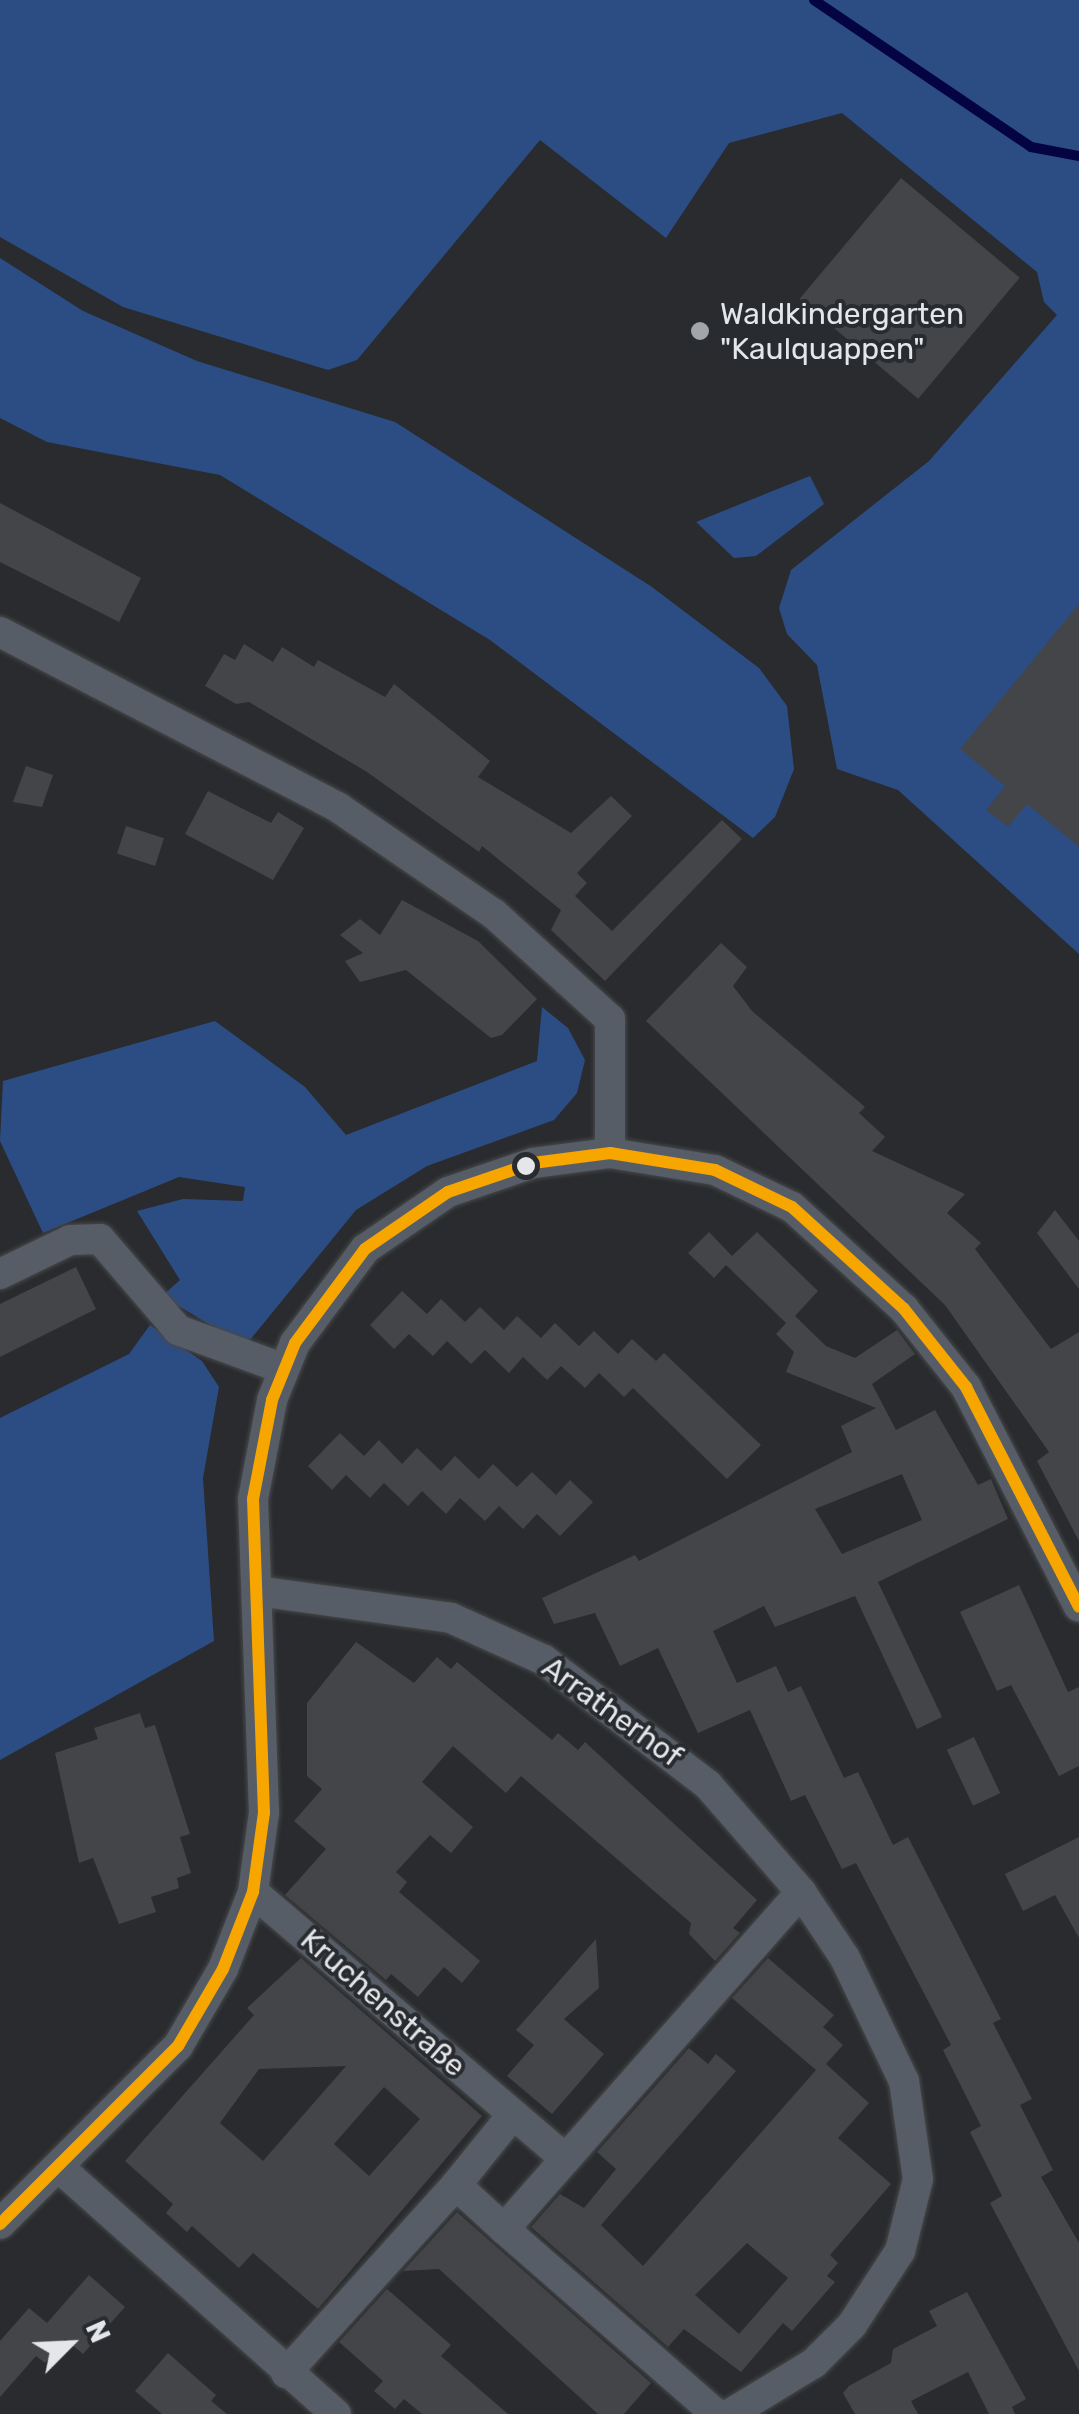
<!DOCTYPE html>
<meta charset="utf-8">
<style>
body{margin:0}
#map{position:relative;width:1079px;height:2414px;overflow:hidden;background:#292b2e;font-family:Rubik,sans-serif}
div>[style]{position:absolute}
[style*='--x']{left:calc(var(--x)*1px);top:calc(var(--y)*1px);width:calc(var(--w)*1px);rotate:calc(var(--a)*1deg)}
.green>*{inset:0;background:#2c4d84}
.stream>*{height:10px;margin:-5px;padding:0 5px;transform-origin:5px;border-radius:5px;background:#040443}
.building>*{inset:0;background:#444548;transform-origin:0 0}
.roads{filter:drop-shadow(0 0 2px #48494b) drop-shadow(0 0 2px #48494b)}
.street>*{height:30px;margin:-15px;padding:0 15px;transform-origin:15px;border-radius:15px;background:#575d66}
.bus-1>*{height:12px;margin:-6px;padding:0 6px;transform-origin:6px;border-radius:6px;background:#f7a600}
.dots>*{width:28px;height:28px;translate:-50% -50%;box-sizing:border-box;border:5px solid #282b2f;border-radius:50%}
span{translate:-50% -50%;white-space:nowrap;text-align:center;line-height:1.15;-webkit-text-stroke:8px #282b2f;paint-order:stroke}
.poi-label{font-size:30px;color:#e4e6e9}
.left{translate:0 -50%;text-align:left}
.street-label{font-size:30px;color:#e4e6e9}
.north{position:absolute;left:20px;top:2294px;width:100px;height:100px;-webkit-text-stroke:8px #282b2f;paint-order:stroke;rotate:66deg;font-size:28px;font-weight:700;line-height:40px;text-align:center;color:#e4e6e9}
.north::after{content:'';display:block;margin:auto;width:35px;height:45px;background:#e4e6e9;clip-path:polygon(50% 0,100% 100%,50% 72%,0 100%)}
</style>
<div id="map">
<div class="green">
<div style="clip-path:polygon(0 0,1079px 0,1079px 954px,898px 790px,837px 769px,817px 665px,787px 634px,779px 608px,791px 570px,929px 461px,1057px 315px,1044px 302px,1037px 272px,842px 113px,729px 143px,666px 238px,540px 140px,357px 360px,328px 370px,123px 307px,0 237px)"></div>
<div style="clip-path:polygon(0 258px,83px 311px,197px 361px,395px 422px,652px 587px,759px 668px,787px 706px,794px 769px,775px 817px,753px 838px,490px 640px,220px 475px,47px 442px,0 418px)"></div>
<div style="clip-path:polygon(810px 476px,824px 504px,756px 556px,734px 558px,696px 522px)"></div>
<div style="clip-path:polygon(542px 1007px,568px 1028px,585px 1060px,577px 1093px,554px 1120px,427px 1166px,356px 1210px,245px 1346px,162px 1296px,180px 1280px,137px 1211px,183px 1199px,243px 1201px,245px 1187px,179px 1177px,43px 1233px,0 1141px,3px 1081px,215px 1021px,305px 1087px,346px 1135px,537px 1061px)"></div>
<div style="clip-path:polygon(150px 1325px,202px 1361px,219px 1387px,203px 1478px,214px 1641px,0 1760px,0 1418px,129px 1354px)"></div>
</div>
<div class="stream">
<div style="--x:814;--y:0;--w:262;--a:34.1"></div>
<div style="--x:1031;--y:147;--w:49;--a:10.6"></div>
</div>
<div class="building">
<div style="left:901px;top:178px;width:155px;height:158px;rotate:40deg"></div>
<div style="clip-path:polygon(0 503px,141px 578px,119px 622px,0 562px)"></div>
<div style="clip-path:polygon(1079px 604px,1079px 847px,1027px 804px,1008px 827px,986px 810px,1005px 786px,960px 749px)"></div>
<div style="clip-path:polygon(244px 644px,273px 662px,282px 647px,314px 667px,318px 660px,385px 697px,394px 684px,490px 761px,478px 777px,571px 833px,611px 796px,632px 816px,577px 873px,587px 883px,575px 896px,612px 931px,722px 820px,742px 839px,605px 981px,551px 930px,561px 910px,482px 846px,479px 852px,367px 772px,249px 702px,236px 704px,205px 686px,224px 654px,235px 660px)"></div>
<div style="clip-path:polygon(26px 766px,53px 775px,42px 807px,13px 802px)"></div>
<div style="clip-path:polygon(208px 791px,271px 823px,278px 812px,304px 828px,273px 880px,185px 834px)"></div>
<div style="left:126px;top:826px;width:40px;height:29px;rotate:18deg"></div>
<div style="clip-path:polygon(402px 900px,478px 941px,537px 999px,502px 1035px,491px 1038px,406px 970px,360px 982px,345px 961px,363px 953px,340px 935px,360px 919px,380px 935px)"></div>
<div style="clip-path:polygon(721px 943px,747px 967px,733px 986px,752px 1011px,865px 1107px,859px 1113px,885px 1137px,872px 1151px,965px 1194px,947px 1213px,981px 1243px,975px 1249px,1051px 1349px,1079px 1332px,1079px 1541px,1037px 1461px,1049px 1452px,945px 1305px,646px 1021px)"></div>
<div style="clip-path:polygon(1055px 1210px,1079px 1241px,1079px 1289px,1037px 1233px)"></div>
<div style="clip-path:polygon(evenodd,709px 1232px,732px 1256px,757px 1232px,818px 1291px,795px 1316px,826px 1346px,855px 1358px,897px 1330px,915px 1354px,872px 1384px,896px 1430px,935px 1410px,978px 1485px,991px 1479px,1008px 1519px,878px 1582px,942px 1717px,917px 1729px,855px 1596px,775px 1627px,764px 1606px,713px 1631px,737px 1683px,776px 1666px,788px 1692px,801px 1686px,844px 1778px,858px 1772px,893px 1845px,908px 1837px,1001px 2019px,993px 2023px,1032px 2099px,1020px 2105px,1053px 2170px,1041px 2177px,1079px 2243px,1079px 2371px,990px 2203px,1002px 2196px,970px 2132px,981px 2126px,943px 2050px,951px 2045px,856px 1863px,842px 1869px,805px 1795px,791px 1801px,750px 1710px,698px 1733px,658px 1648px,620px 1666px,595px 1613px,554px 1624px,542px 1598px,635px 1555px,639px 1561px,852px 1452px,841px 1426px,876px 1408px,786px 1372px,794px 1352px,776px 1334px,786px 1323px,726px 1265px,714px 1278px,688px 1253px,709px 1232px,902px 1474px,922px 1520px,842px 1554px,815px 1509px,902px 1474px)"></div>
<div style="clip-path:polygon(76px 1267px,96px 1309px,0 1357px,0 1304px)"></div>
<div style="clip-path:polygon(402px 1291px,427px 1314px,441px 1299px,465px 1322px,480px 1307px,504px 1330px,517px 1316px,541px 1338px,555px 1323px,579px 1346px,594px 1331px,618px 1354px,632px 1339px,656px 1361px,664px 1353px,761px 1445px,727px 1479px,633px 1388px,624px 1397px,599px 1373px,585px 1388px,561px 1366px,547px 1380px,523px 1357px,509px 1373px,485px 1350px,471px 1364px,447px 1341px,433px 1356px,409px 1334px,394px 1349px,370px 1325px)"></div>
<div style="clip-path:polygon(340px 1433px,364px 1456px,379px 1440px,402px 1464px,417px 1448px,441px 1471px,455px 1456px,479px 1479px,493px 1464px,517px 1487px,532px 1472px,556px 1495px,570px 1480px,593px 1502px,560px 1536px,537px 1514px,523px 1529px,499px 1506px,485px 1521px,460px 1498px,446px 1514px,422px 1491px,408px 1506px,384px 1483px,370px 1498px,346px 1475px,332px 1490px,308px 1466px)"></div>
<div style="clip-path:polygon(1019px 1585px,1068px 1692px,1079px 1687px,1079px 1766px,1059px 1776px,1011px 1685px,997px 1691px,960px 1612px)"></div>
<div style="clip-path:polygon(356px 1642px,414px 1683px,437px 1657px,451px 1669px,457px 1662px,552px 1740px,558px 1733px,578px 1750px,585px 1742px,757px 1900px,733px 1928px,740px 1933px,715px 1961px,689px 1934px,691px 1923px,521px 1776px,506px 1793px,453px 1746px,422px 1782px,473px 1827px,451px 1853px,430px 1835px,396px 1872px,407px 1882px,399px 1892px,480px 1961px,462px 1983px,444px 1967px,418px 1997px,391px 1974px,386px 1980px,285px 1895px,326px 1849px,294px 1821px,322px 1789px,307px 1776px,307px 1703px)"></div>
<div style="clip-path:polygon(140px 1713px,145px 1728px,155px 1725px,190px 1834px,180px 1837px,191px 1873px,177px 1878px,179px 1888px,151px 1897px,156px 1912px,119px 1924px,93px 1858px,79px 1863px,55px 1753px,98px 1739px,94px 1728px)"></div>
<div style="left:974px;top:1737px;width:62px;height:30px;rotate:65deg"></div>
<div style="clip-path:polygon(1079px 1837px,1079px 1938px,1055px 1895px,1023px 1911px,1005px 1874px)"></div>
<div style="clip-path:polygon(596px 1939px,599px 1988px,564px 2019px,604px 2054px,552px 2114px,507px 2076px,534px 2045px,516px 2030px)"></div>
<div style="clip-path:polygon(evenodd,301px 1958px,482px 2116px,318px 2309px,253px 2253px,239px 2268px,192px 2226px,187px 2232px,166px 2213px,173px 2204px,125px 2161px,254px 2015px,247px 2008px,301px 1958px,346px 2066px,263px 2161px,220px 2123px,259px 2069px,346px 2066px,301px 1958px,384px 2087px,420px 2119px,369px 2176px,334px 2144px,384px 2087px)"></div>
<div style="clip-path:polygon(evenodd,768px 1958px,834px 2015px,823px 2027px,843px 2045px,826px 2064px,869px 2103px,838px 2138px,891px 2184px,830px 2255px,838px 2263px,827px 2276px,835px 2282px,792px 2331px,783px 2323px,741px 2372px,684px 2329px,668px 2347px,531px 2227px,560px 2194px,584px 2208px,616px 2169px,597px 2152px,689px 2048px,708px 2064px,716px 2054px,736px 2071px,601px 2225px,643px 2266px,736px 2161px,816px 2070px,732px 1998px,768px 1958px,747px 2243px,788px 2278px,739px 2334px,695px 2295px,747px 2243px)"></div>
<div style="clip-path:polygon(457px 2212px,651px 2383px,624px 2414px,598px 2414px,439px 2269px,403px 2271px)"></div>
<div style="clip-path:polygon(89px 2275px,125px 2307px,83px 2354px,65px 2339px,45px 2363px,36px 2356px,0 2397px,0 2341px,29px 2308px,47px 2323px)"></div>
<div style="clip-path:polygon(387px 2289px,451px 2345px,441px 2356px,508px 2414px,422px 2414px,404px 2399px,395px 2409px,374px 2391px,383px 2381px,339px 2342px)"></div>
<div style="clip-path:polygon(967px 2292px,1026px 2399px,1012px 2407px,1015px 2414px,989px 2414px,968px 2372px,911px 2401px,918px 2414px,855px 2414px,843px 2393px,849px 2386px,891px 2363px,893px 2349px,937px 2326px,929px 2311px)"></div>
<div style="clip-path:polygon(168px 2353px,216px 2395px,211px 2401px,227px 2414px,162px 2414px,135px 2391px)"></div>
</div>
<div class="roads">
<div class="street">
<div style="--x:0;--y:632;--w:382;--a:27.4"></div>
<div style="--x:339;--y:808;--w:188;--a:34.4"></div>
<div style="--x:494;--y:914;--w:156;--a:42.2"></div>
<div style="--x:610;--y:1019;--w:134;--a:90"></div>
<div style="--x:0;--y:1274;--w:78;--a:-25.9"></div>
<div style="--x:70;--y:1240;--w:30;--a:-2"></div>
<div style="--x:100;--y:1239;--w:120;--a:49.4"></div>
<div style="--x:178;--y:1330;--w:113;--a:20.2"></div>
<div style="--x:257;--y:1591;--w:196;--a:7.9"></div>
<div style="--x:451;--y:1618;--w:102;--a:24.3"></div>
<div style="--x:544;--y:1660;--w:206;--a:37.3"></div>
<div style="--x:708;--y:1785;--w:142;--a:49"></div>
<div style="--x:801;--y:1892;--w:79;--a:56.3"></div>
<div style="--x:845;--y:1958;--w:136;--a:64.4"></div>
<div style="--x:904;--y:2081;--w:99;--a:81.9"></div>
<div style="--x:918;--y:2179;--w:74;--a:104"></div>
<div style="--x:900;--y:2251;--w:88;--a:123"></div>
<div style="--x:852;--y:2325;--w:54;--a:135"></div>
<div style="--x:814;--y:2363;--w:98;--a:148.7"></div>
<div style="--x:253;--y:1892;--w:411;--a:40.5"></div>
<div style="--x:62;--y:2170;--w:367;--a:41.7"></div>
<div style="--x:456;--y:2185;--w:91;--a:-51.2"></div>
<div style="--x:0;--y:2224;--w:252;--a:-45"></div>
<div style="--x:178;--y:2046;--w:89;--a:-59.7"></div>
<div style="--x:223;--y:1969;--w:83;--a:-68.7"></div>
<div style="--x:253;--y:1892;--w:80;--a:-82.1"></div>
<div style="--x:264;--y:1813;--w:314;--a:-92"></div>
<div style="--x:253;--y:1499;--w:101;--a:-79.1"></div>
<div style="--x:272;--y:1400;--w:61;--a:-68"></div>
<div style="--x:295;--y:1343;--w:117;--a:-53.3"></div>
<div style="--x:365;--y:1249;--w:101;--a:-34.5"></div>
<div style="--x:448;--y:1192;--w:90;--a:-18.8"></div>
<div style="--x:533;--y:1163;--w:78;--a:-7.4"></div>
<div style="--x:610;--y:1153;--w:106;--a:9.2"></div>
<div style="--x:715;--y:1170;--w:85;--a:25.7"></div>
<div style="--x:792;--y:1207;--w:151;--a:42.3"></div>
<div style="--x:904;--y:1309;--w:100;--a:51.5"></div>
<div style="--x:966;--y:1387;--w:247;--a:62.8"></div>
<div style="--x:504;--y:2229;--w:281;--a:41.1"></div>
<div style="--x:286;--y:2373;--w:253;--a:-47.9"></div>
<div style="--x:456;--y:2185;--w:65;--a:42.5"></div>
<div style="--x:504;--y:2229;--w:449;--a:-48.6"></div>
</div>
</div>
<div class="bus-1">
<div style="--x:0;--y:2224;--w:252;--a:-45"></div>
<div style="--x:178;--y:2046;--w:89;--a:-59.7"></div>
<div style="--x:223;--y:1969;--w:83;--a:-68.7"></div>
<div style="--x:253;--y:1892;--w:80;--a:-82.1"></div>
<div style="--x:264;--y:1813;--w:314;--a:-92"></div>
<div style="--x:253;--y:1499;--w:101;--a:-79.1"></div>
<div style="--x:272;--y:1400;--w:61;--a:-68"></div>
<div style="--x:295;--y:1343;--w:117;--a:-53.3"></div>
<div style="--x:365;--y:1249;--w:101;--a:-34.5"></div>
<div style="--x:448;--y:1192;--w:90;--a:-18.8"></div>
<div style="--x:533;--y:1163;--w:78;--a:-7.4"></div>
<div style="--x:610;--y:1153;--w:106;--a:9.2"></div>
<div style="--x:715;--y:1170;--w:85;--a:25.7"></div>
<div style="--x:792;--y:1207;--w:151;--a:42.3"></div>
<div style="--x:904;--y:1309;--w:100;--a:51.5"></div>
<div style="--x:966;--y:1387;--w:247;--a:62.8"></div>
</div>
<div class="dots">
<div style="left:700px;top:331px;background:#a3a5a8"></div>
<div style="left:526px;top:1166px;background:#e4e6e9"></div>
</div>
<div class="poi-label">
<span class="left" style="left:720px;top:331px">Waldkindergarten<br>"Kaulquappen"</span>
</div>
<div class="street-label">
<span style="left:612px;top:1712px;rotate:36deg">Arratherhof</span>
<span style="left:383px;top:2003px;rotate:41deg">Kruchenstraße</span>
</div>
<div class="north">N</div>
</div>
